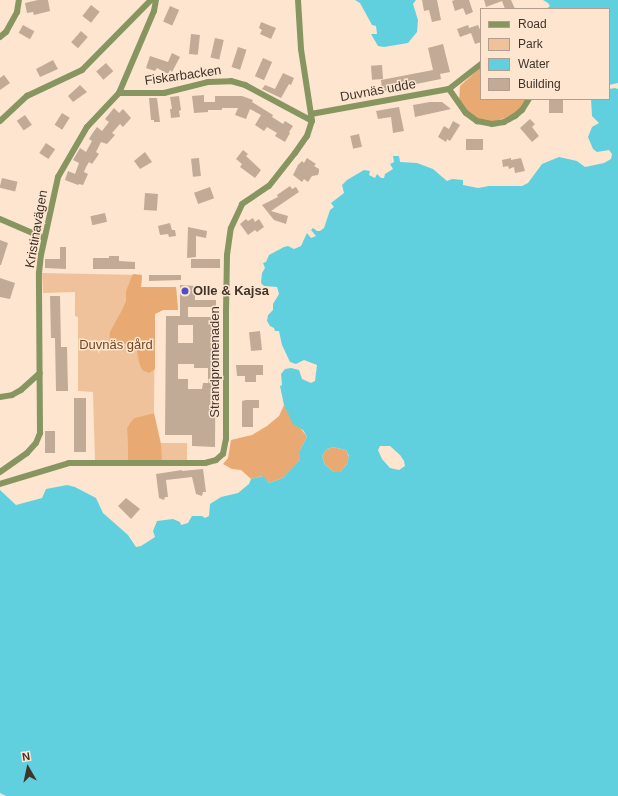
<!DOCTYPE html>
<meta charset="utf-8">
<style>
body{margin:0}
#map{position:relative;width:618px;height:796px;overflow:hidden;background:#fee5d0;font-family:Arial,sans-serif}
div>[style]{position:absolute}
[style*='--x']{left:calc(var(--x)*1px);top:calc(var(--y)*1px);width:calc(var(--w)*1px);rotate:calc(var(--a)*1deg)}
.green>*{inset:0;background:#f0c29b;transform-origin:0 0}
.forest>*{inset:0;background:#e8aa72}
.water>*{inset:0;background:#61d0de}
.building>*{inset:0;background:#c1aa96;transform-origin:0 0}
.minor>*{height:6px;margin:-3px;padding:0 3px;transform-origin:3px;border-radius:3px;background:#879561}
.dots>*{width:11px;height:11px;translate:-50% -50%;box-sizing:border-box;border:2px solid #fee5d0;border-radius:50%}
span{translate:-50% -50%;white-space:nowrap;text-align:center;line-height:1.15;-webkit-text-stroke:3px #fee5d0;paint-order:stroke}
.street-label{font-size:13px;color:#3e342c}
.poi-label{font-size:13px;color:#3e342c;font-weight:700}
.left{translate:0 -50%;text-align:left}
.park-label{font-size:13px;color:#72481f}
.legend{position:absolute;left:480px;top:8px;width:130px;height:92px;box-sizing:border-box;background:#fee5d0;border:1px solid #b19e8e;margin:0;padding:5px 7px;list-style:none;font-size:12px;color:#3e342c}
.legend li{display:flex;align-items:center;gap:8px;height:20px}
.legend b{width:20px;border:1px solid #b19e8e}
.north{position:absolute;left:8px;top:748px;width:40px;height:40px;-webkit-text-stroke:3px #fee5d0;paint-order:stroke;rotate:351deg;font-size:11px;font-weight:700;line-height:16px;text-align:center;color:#3e342c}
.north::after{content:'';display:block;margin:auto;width:14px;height:18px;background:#3e342c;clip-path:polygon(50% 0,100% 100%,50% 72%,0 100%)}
</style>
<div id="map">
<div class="green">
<div style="clip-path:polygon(42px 273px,142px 275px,141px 287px,176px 287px,178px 310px,163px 310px,155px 314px,154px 413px,134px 418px,127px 428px,128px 460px,95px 461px,93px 392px,78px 391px,78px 317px,75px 316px,75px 292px,43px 293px)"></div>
<div style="left:187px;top:443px;width:17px;height:26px;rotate:90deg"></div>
</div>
<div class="forest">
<div style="clip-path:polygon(481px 67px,481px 99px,526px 99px,518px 111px,505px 118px,493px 122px,483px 121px,469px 113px,459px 101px,460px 86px)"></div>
<div style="clip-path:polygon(133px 274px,142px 275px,141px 287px,176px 287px,178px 310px,163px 310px,155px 314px,155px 369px,149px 373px,142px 370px,139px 362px,135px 341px,121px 345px,113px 350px,108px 349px,110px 332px,122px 310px,126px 301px,126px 291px)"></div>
<div style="clip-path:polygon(284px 405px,307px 437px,300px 450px,300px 460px,295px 466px,283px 478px,269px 483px,262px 476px,251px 479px,241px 470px,232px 469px,223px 464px,228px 458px,231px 440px,252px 435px,267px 426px,279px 416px)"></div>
<div style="clip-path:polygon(154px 413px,161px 444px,162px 460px,128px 460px,127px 428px,130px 423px,134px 418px)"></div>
<div style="clip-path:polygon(333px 447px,346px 450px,349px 457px,347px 464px,340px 472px,334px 472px,325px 465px,322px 456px,327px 449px)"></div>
</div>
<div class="water">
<div style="clip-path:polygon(355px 0,416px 0,413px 4px,418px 20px,417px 32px,408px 43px,384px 47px,378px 46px,371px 34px,377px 34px,376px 26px,372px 25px,360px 3px)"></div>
<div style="clip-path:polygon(543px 0,618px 0,618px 83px,609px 85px,609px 9px,546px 9px,550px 6px,548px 3px)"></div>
<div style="clip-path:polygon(evenodd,615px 88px,618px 89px,618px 796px,6px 796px,0 793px,0 490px,16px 505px,42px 498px,46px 489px,67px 485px,75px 487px,96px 498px,103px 513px,128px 535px,136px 547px,141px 546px,155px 537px,153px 531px,157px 521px,173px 519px,180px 522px,181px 525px,188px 523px,192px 516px,202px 516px,205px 518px,209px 516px,210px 504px,221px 497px,238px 493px,249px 484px,251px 479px,263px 476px,269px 483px,283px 478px,300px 460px,300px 450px,307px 437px,303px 430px,293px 424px,284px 405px,280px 386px,282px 385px,281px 374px,285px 369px,291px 368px,299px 370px,302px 379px,311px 383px,315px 381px,317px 365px,304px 360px,296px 364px,290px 362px,282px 345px,279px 331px,275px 331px,274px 328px,270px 326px,267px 321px,268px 315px,273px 310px,273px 304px,279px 294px,277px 287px,264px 286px,261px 283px,262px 273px,265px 268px,263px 263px,266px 262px,269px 255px,284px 247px,288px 246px,294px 249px,301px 246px,307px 233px,311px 238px,316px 236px,311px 230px,313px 228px,317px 231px,320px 231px,324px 228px,330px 210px,334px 207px,331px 203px,344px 193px,342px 185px,347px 180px,364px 170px,370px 171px,369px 175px,375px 178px,377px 174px,381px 178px,384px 178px,385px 174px,393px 169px,390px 164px,394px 162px,393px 156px,399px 156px,400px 162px,417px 163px,433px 169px,447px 181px,452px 179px,463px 180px,463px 185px,478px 188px,489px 186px,522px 186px,528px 183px,542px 164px,559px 157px,577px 161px,585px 167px,604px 163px,611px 159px,612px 154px,609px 150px,597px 152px,593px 149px,588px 137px,592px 127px,599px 123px,592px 116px,591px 99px,609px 99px,609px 89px,615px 88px,380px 446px,390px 446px,400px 455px,404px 461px,405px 466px,399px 470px,390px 468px,382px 459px,378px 450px,380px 446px,615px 88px,333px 447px,346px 450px,349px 456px,347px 464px,340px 472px,334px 472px,325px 465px,322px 456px,327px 449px,333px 447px)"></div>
</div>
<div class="building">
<div style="clip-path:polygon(38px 0,48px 0,50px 11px,34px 15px,33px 12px,27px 13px,25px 3px)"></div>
<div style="clip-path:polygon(422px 0,437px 0,441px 20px,432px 22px,429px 10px,424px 11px)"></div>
<div style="clip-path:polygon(455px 0,469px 0,473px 12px,466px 15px,463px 8px,455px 11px,452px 1px)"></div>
<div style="clip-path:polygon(484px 0,511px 0,515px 9px,505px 9px,502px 1px,486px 7px)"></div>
<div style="left:91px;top:5px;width:11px;height:14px;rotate:38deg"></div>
<div style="left:170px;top:6px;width:10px;height:17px;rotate:24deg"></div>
<div style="clip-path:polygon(261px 22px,276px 28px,271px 39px,260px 34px,262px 30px,259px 28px)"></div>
<div style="left:23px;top:25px;width:13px;height:9px;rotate:29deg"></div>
<div style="clip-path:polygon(468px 25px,469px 28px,478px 25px,481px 32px,481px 42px,475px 44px,471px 33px,460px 37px,457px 29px)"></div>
<div style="left:81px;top:31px;width:9px;height:15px;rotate:41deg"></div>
<div style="left:191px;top:34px;width:9px;height:20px;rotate:6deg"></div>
<div style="left:215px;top:38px;width:9px;height:20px;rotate:13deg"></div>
<div style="clip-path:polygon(443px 44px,450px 72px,440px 74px,441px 79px,401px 87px,401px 89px,382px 91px,381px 80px,433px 70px,428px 48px)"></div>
<div style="left:238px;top:47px;width:9px;height:21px;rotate:18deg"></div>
<div style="clip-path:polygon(172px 53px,180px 57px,172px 72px,170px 70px,168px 74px,157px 68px,155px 71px,146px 68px,150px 56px,168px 62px)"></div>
<div style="left:263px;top:58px;width:10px;height:20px;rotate:24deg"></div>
<div style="clip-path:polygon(53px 60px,58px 69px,40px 77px,36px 69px)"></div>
<div style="left:106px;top:63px;width:11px;height:13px;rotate:49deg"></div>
<div style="left:382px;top:65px;width:14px;height:11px;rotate:86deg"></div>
<div style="clip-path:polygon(283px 73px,294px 78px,291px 85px,289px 84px,281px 98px,262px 89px,265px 85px,275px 89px)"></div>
<div style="clip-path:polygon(4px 75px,10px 83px,0 90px,0 78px)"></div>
<div style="clip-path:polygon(80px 85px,87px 92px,73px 102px,68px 96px)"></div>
<div style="clip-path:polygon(204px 95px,204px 102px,215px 102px,215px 96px,242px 96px,253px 100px,252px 102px,273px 115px,272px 117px,283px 124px,285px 121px,293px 126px,289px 132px,290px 133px,285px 142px,275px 136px,277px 133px,267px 127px,264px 131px,255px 125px,261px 115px,250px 109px,246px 119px,235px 115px,238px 108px,222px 108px,222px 110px,208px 110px,208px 112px,194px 113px,192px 96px)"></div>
<div style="clip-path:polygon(179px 96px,181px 110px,179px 111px,180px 117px,171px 118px,170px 109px,172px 109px,170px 97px)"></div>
<div style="clip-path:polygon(149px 98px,157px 98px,160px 122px,154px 122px,154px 120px,151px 120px)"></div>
<div style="left:549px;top:99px;width:14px;height:14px"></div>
<div style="clip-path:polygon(430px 102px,442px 102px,451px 109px,415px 117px,413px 105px)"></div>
<div style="clip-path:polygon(399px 107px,404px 131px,393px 133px,391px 117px,378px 119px,376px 111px)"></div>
<div style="clip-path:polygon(114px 108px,119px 113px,123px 109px,131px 118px,123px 127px,120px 124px,112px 133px,115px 135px,107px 144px,101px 142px,96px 152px,99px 154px,92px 164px,89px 162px,86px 167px,84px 172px,88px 174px,83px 185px,79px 184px,78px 185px,65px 180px,68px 171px,75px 174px,79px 163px,73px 160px,80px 148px,86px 152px,92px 141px,89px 139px,92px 134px,97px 127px,102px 131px,109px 122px,105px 119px)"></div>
<div style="left:62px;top:113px;width:9px;height:14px;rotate:32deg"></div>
<div style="left:25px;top:115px;width:12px;height:10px;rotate:55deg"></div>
<div style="clip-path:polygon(530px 119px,535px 124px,532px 127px,539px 136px,532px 142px,520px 128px)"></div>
<div style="clip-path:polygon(453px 121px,460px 125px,450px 141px,447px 139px,446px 142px,438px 137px,444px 126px,449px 129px)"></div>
<div style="left:359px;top:134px;width:13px;height:9px;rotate:77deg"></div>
<div style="left:466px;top:139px;width:17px;height:11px"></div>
<div style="left:46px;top:143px;width:11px;height:12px;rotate:34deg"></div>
<div style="clip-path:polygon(243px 150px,248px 154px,246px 156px,261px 170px,255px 178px,240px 167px,242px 164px,236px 159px)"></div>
<div style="clip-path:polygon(145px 152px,152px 162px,140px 169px,134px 161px)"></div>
<div style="left:199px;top:158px;width:18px;height:8px;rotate:84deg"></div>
<div style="clip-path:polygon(307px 158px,316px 164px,314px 166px,319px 169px,319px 172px,318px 175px,312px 176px,308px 182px,304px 179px,302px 182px,293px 175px,298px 165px,302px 161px,304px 163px)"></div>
<div style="clip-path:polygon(511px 158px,511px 160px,521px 158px,525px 171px,515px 173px,514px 167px,509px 169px,508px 166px,503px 167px,502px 160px)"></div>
<div style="left:2px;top:178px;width:16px;height:10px;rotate:14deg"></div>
<div style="clip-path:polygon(290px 186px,292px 189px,296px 187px,299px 192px,271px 211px,288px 216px,286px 224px,274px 220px,262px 205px,278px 197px,277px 195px)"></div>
<div style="left:210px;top:187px;width:12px;height:17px;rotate:70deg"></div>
<div style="left:145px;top:193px;width:13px;height:17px;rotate:4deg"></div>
<div style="left:105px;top:213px;width:9px;height:15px;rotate:77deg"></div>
<div style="clip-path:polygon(253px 218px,255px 222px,259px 219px,264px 227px,257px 232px,255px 230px,248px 235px,240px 224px,246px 219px,248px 221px)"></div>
<div style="clip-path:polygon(170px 223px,172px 230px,175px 230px,176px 236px,169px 237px,168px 234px,160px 235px,158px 226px)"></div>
<div style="clip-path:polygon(188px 227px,207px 231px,206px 238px,196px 236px,196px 257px,187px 258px)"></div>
<div style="clip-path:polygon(0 240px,8px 243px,1px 265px,0 265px)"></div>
<div style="clip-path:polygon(60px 247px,66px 247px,66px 269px,45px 268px,45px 259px,60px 259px)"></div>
<div style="clip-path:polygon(109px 256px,119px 256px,119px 261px,135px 262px,135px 269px,93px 269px,93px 258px,109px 258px)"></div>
<div style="left:191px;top:259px;width:29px;height:9px"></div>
<div style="clip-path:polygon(149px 275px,181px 275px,181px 280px,149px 281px)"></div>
<div style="clip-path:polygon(0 278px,15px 283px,10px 299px,0 297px)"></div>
<div style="clip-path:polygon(evenodd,180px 285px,195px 286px,195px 300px,216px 300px,216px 307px,188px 307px,188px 317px,216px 317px,215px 447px,192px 446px,192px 435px,165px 435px,166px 316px,180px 316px,180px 285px,178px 325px,193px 325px,193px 343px,178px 343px,178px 325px,180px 285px,178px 364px,194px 364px,194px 368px,208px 368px,208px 383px,203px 383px,202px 389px,188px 389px,188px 379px,178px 379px,178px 364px)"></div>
<div style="clip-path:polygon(50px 296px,60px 296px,61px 347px,67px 347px,68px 391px,56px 391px,55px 338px,51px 338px)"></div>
<div style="left:260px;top:331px;width:19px;height:11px;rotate:84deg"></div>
<div style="clip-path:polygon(236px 365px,263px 365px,263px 375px,256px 375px,256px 382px,245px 382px,245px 376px,237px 376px)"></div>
<div style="left:74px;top:398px;width:12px;height:54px"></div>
<div style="clip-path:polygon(246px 400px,259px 400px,259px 408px,253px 408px,253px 427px,242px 427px,242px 401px)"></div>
<div style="left:45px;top:431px;width:10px;height:22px"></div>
<div style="clip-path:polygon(203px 469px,206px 492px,203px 492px,202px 496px,196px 494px,192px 477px,166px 480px,168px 497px,165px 497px,164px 500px,159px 498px,156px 474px,182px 470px,182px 471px)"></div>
<div style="clip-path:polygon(126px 498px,140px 509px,131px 519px,118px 506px)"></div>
</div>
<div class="minor">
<div style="--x:0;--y:37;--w:8;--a:-40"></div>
<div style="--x:6;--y:32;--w:23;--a:-61"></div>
<div style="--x:17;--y:12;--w:12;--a:-81"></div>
<div style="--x:449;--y:89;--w:29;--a:55"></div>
<div style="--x:466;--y:113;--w:14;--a:36"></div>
<div style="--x:477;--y:121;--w:15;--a:11"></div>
<div style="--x:492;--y:124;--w:12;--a:-9"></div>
<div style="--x:504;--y:122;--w:13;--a:-29"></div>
<div style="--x:515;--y:116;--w:9;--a:-41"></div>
<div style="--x:522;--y:110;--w:13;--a:-58"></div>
<div style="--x:119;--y:93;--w:45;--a:0"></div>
<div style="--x:164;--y:93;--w:45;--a:-14"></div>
<div style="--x:208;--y:82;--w:23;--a:-2"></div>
<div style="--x:231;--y:81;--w:15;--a:16"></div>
<div style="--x:245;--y:85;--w:76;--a:28.2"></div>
<div style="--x:311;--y:114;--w:140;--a:-10.3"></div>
<div style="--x:449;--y:89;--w:41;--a:-38"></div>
<div style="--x:0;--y:121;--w:37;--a:-43"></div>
<div style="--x:27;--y:96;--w:61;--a:-25.3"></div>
<div style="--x:82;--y:70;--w:98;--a:-45.4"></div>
<div style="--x:0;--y:219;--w:48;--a:23.4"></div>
<div style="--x:0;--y:397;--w:12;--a:-9"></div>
<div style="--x:12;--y:395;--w:10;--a:-29"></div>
<div style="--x:21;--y:390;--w:25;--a:-42"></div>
<div style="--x:0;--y:472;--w:33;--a:-35"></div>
<div style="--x:27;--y:453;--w:13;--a:-48"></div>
<div style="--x:36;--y:443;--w:11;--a:-68"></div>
<div style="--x:40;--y:433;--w:160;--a:-90.4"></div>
<div style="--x:39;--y:273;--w:18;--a:-84"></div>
<div style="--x:41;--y:255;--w:80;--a:-77.7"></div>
<div style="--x:58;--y:177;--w:58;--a:-59.9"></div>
<div style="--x:87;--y:127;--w:47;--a:-46.7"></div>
<div style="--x:119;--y:93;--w:89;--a:-66.9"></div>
<div style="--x:154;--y:11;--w:11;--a:-80"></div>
<div style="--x:0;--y:484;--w:72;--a:-16.9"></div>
<div style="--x:69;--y:463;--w:136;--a:0"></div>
<div style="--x:205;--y:463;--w:11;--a:-15"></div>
<div style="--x:216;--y:460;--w:9;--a:-41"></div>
<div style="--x:223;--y:454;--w:15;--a:-79"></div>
<div style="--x:226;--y:439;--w:127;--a:-90"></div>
<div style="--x:226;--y:312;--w:57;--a:-89"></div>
<div style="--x:227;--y:255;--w:27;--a:-82"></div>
<div style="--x:231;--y:228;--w:26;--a:-65"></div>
<div style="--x:242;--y:204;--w:32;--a:-34"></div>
<div style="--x:269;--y:186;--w:42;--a:-51.8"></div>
<div style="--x:295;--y:153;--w:21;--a:-55"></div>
<div style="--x:307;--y:136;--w:16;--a:-72"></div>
<div style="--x:312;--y:121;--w:73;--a:-98.7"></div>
<div style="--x:301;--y:49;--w:49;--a:-93.5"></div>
</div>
<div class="dots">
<div style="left:185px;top:291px;background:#4b50c6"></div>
</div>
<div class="street-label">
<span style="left:183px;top:76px;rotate:-8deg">Fiskarbacken</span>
<span style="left:378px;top:91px;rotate:-10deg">Duvnäs udde</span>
<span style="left:37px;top:229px;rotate:-80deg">Kristinavägen</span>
<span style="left:215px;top:362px;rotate:-90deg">Strandpromenaden</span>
</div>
<div class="poi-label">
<span class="left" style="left:193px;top:291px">Olle &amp; Kajsa</span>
</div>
<div class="park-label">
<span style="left:116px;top:345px">Duvnäs gård</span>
</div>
<ul class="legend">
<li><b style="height:5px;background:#879561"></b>Road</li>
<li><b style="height:11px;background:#f0c29b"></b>Park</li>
<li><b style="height:11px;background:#61d0de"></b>Water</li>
<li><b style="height:11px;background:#c1aa96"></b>Building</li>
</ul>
<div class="north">N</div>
</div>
